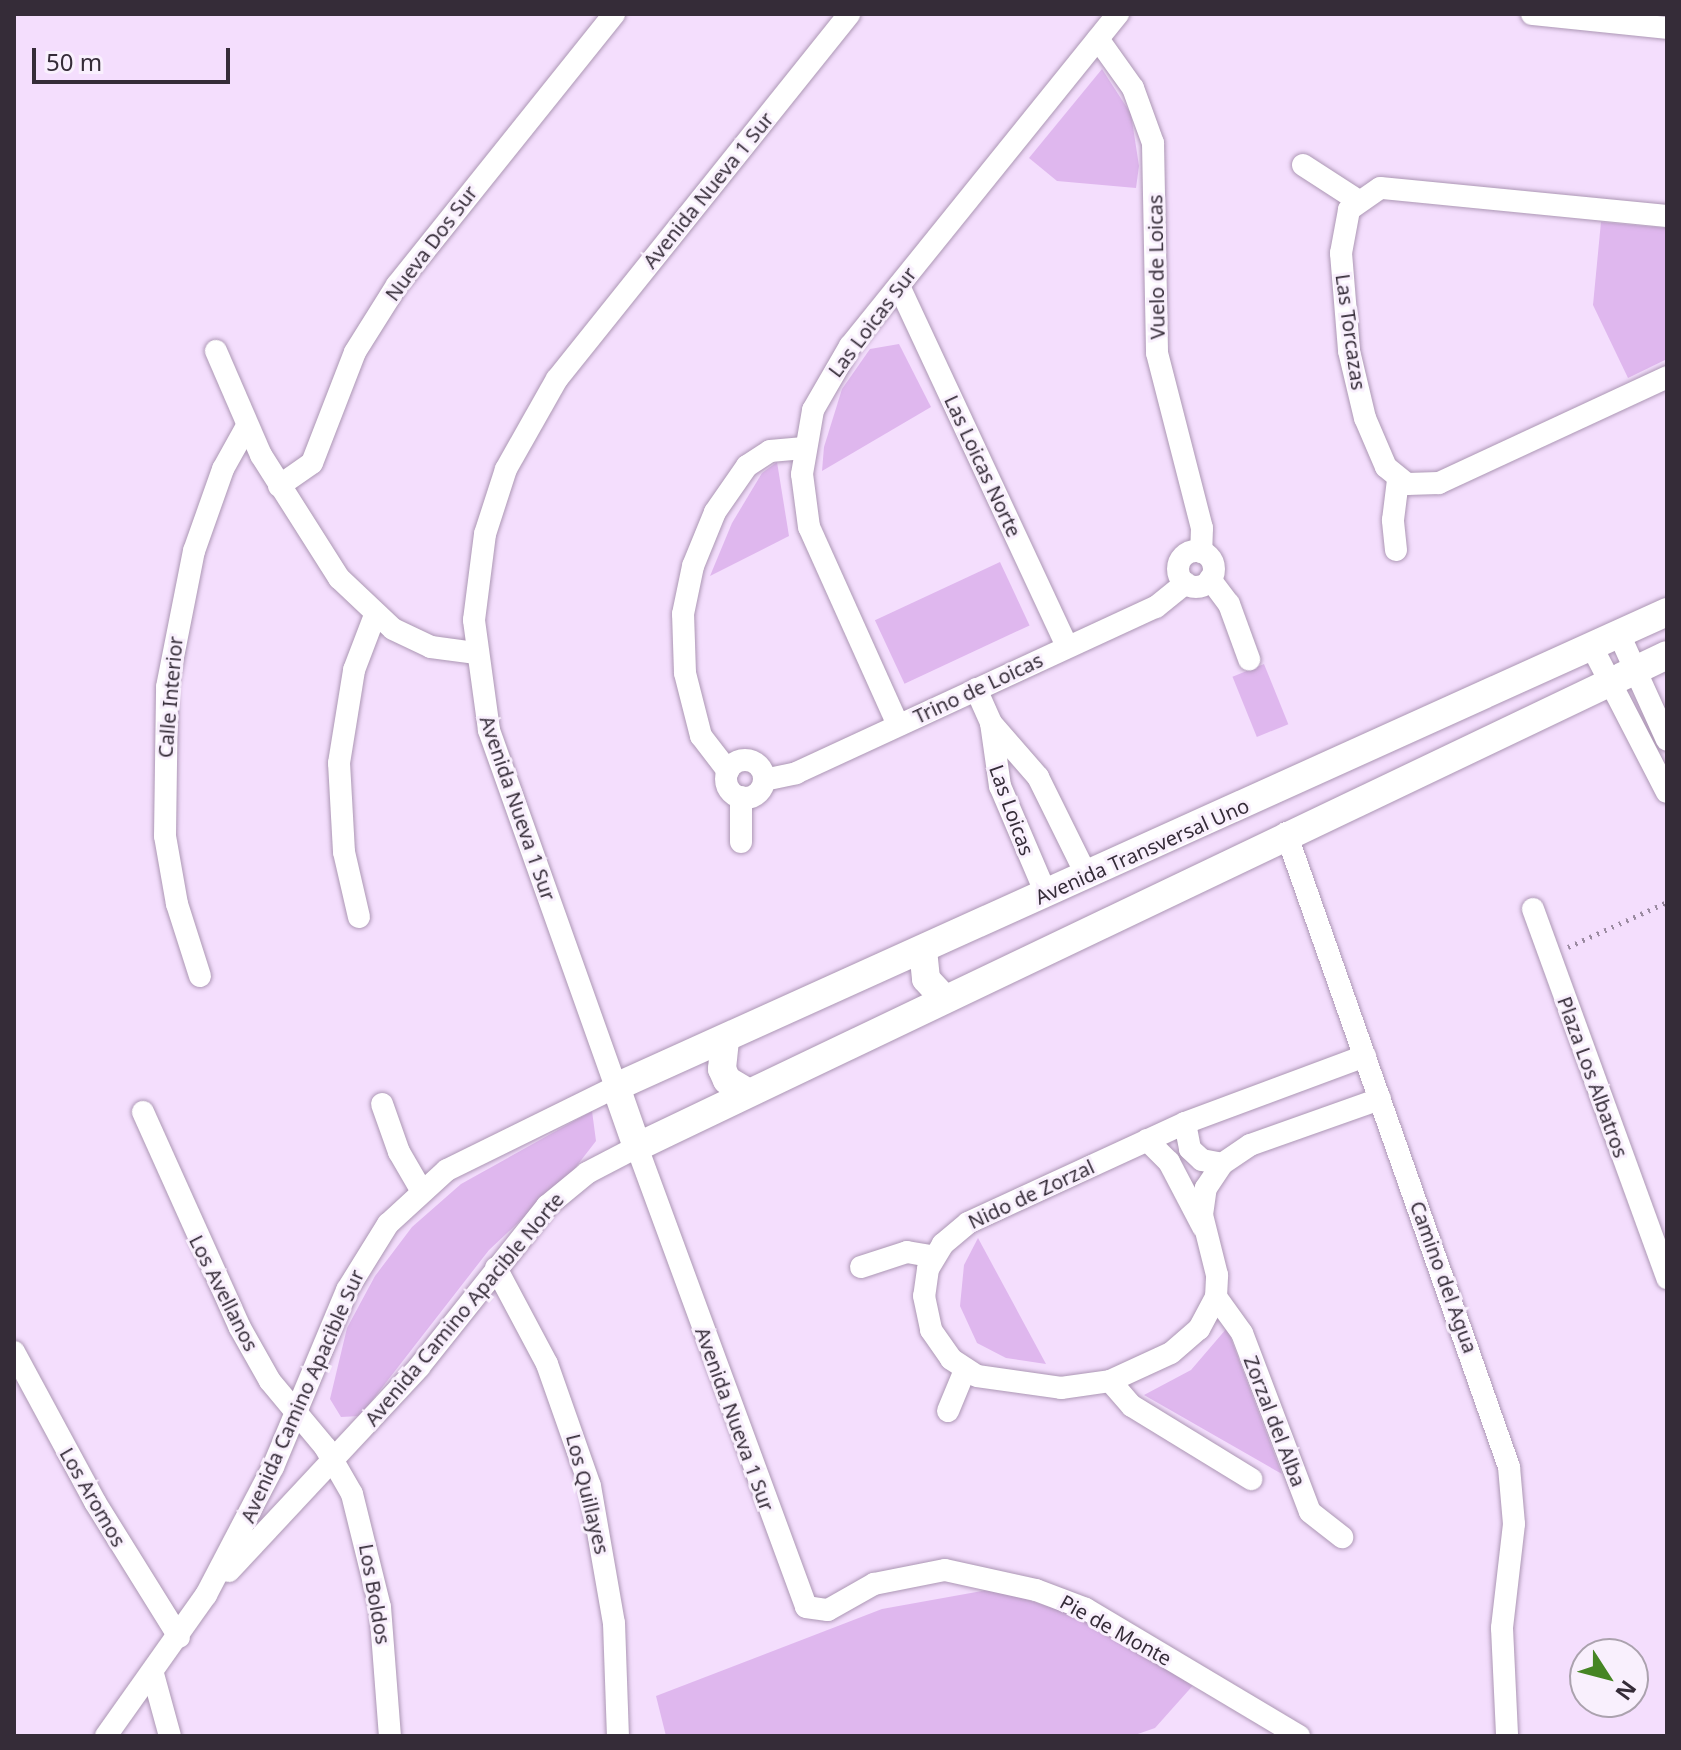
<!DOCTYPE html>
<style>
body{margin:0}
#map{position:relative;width:1681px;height:1750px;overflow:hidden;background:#f4defd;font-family:"Noto Sans",sans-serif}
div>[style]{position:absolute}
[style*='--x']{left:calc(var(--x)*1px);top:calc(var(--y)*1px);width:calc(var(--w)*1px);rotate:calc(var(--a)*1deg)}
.green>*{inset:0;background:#dfb7ee;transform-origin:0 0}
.path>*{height:5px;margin-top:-2.5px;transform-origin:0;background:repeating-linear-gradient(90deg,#9a8aa0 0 2px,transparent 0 8px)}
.roads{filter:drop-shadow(0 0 2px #ac97b4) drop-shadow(0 0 2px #ac97b4)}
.minor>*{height:22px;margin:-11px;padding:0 11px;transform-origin:11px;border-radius:11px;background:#fff}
.minor>.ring{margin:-11px;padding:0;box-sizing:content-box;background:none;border:22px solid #fff;border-radius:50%}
.tertiary>*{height:28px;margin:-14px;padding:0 14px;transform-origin:14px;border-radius:14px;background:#fff}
span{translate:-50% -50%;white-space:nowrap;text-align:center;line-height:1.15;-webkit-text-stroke:6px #f9f0fd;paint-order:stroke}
.street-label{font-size:20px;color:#352c38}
.frame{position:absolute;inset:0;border:16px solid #352c38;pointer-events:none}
.north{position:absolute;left:1569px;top:1638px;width:80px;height:80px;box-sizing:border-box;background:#f9f0fd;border:2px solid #aba2ae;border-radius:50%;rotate:126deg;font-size:22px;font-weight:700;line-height:32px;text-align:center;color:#352c38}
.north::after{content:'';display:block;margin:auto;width:28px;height:36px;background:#468524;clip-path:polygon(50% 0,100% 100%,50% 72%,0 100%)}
.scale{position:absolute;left:32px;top:48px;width:198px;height:36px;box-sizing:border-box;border:4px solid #352c38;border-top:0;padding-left:10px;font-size:24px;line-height:28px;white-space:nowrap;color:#352c38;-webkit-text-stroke:6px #f9f0fd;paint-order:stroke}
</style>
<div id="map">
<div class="green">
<div style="clip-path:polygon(1102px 69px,1131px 114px,1139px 166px,1136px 188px,1057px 181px,1029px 158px)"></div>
<div style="clip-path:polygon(1601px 222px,1667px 228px,1667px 359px,1628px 378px,1593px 305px)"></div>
<div style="clip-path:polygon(899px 344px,931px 407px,822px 471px,824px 447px,842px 389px,870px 349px)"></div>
<div style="clip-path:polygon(777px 462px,789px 536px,710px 576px,732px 523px,762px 473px)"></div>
<div style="left:1000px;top:562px;width:70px;height:138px;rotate:65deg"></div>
<div style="left:1264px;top:664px;width:65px;height:34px;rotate:68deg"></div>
<div style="clip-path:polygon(592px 1111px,596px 1141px,572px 1172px,489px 1250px,360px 1416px,341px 1417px,330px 1399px,347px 1328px,375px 1276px,412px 1227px,461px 1184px)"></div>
<div style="clip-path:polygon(978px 1238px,1046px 1364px,1006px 1358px,977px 1343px,960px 1306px,964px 1265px)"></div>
<div style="clip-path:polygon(1227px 1328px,1282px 1474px,1144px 1395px,1191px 1370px)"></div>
<div style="clip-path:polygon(993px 1589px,1082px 1617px,1196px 1682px,1155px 1728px,1132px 1736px,666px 1736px,656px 1696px,882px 1609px)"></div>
</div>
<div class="path">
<div style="--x:1568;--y:947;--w:109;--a:-24.4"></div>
</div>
<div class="roads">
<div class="minor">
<div style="--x:1532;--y:14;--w:136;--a:5.9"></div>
<div style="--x:1098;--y:39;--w:60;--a:54.5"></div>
<div style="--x:1133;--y:88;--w:59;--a:70"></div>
<div style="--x:1153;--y:143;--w:210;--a:88.9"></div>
<div style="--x:1157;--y:353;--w:181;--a:75.6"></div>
<div style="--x:1202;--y:528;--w:24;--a:92"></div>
<div style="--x:1303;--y:165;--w:64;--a:32.9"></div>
<div style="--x:1667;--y:216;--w:288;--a:-174.4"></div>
<div style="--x:1380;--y:188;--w:38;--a:145"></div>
<div style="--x:1349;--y:210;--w:44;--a:100.5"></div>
<div style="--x:1341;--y:253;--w:98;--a:85.3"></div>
<div style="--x:1349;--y:351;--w:69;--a:76.6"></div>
<div style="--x:1365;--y:418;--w:53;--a:66.8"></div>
<div style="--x:1386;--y:467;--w:27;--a:39"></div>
<div style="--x:1407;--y:484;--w:32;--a:-2"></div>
<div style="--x:1439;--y:483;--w:251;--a:-24.9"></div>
<div style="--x:899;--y:286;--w:398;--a:65"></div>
<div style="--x:216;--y:351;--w:113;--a:66.6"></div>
<div style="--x:261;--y:455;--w:146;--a:57.6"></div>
<div style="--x:339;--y:578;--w:74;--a:43.4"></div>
<div style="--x:393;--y:629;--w:42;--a:25.3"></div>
<div style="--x:431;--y:647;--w:44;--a:7.8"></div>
<div style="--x:279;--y:486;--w:40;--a:-34.9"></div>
<div style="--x:312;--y:463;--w:119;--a:-68.8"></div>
<div style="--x:355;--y:352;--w:79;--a:-57.9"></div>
<div style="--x:397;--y:285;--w:347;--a:-51.3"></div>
<div style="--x:1396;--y:550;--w:30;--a:-96"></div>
<div style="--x:1393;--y:520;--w:40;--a:-82.9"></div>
<div class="ring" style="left:1178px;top:551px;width:14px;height:14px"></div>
<div style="--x:1210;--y:579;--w:31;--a:53"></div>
<div style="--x:1229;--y:604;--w:59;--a:70"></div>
<div style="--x:1619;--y:634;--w:116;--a:65.6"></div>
<div style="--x:1592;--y:647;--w:163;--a:62.7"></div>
<div style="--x:976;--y:689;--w:37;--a:66"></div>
<div style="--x:991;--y:723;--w:72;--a:49"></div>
<div style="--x:1038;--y:777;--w:110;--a:63.7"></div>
<div style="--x:991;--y:723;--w:64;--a:81.9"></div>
<div style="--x:1000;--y:786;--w:117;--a:66.9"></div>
<div style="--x:898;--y:725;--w:217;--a:-114.2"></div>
<div style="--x:809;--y:527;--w:53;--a:-97.5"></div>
<div style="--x:802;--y:474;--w:65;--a:-80.2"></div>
<div style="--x:813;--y:410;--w:74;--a:-60"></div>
<div style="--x:850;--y:346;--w:427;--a:-51.1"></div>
<div class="ring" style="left:726px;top:760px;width:16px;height:16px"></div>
<div style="--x:728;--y:771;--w:44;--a:-127.6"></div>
<div style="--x:701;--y:736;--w:65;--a:-104.3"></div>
<div style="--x:685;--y:673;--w:59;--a:-91.9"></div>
<div style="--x:683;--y:614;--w:49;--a:-78.2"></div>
<div style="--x:693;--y:566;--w:58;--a:-67.8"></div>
<div style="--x:715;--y:512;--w:56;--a:-55.2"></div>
<div style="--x:747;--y:466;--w:27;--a:-33"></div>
<div style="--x:770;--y:451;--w:34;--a:-5"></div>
<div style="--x:764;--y:780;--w:33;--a:-12"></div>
<div style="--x:796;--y:773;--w:396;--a:-24.8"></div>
<div style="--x:1156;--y:607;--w:38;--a:-39"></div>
<div style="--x:741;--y:797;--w:45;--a:90"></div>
<div style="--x:1286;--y:833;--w:672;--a:70.62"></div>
<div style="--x:1509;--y:1467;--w:57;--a:85"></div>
<div style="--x:1514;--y:1524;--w:105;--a:96.6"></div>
<div style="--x:1502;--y:1628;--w:108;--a:87.3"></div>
<div style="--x:1533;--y:909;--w:393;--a:70"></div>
<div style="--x:359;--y:917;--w:67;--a:-103"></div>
<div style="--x:344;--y:852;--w:89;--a:-93.2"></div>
<div style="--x:339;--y:763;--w:94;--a:-80.8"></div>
<div style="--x:354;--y:670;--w:59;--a:-69.1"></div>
<div style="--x:200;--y:976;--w:76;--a:-107.7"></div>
<div style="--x:177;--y:904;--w:69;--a:-100"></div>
<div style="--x:165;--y:836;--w:149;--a:-89.2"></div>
<div style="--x:167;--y:687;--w:139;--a:-78.8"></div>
<div style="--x:194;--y:551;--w:87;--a:-70.5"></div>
<div style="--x:223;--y:469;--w:49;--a:-60.8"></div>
<div style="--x:1365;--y:1056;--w:192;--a:159.6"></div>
<div style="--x:1185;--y:1123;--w:239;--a:155.3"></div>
<div style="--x:968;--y:1223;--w:33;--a:140"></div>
<div style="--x:943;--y:1244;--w:29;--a:121"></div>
<div style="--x:928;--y:1269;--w:27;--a:98"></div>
<div style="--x:924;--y:1296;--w:35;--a:78"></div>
<div style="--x:931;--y:1330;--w:35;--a:55"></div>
<div style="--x:951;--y:1359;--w:31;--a:33"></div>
<div style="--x:977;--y:1376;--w:85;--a:8.1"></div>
<div style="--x:1061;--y:1388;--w:49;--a:-8.1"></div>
<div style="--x:1110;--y:1381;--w:67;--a:-24.7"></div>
<div style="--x:1171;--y:1353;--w:37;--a:-41"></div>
<div style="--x:1199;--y:1329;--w:36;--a:-62"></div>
<div style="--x:1216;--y:1297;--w:22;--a:-87"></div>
<div style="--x:1217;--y:1275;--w:62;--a:-104"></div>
<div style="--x:1202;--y:1215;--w:27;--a:-82"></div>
<div style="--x:1206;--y:1188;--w:29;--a:-56"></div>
<div style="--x:1222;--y:1164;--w:34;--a:-34"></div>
<div style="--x:1250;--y:1145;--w:138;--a:-19.5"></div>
<div style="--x:382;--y:1104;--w:51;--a:70.5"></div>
<div style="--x:399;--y:1152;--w:44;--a:59.9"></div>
<div style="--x:143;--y:1112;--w:235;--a:65.8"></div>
<div style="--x:239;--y:1326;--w:63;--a:60.6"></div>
<div style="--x:270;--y:1381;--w:86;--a:50.2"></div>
<div style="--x:325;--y:1447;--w:54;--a:60.1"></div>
<div style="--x:352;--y:1494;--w:116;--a:76.1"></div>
<div style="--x:380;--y:1607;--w:129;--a:85.6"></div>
<div style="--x:1185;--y:1123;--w:26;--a:79"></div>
<div style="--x:1190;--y:1149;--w:16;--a:43"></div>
<div style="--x:1202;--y:1160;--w:20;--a:11"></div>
<div style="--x:1147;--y:1140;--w:31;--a:45"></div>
<div style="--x:1169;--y:1162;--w:73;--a:62.4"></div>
<div style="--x:861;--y:1267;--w:48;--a:-18.1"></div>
<div style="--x:907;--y:1252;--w:27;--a:10"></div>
<div style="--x:496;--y:1268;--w:109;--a:62"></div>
<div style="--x:547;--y:1364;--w:129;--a:70.6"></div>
<div style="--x:590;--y:1486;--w:139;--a:80.1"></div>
<div style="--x:614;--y:1623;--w:113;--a:88"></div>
<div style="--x:1216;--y:1297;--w:44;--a:54.2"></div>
<div style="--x:1242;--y:1333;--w:191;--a:69.2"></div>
<div style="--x:1310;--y:1512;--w:41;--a:38"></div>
<div style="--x:14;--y:1352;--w:170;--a:61.6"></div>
<div style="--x:95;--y:1502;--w:159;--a:58.1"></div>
<div style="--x:1110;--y:1381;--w:33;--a:49"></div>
<div style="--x:1132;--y:1406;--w:140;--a:31.5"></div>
<div style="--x:948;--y:1411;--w:44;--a:-67.5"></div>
<div style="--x:229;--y:1571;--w:279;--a:-47"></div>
<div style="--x:419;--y:1367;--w:206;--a:-51.5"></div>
<div style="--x:547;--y:1206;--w:52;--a:-39.5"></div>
<div style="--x:587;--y:1173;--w:56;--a:-27.5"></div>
<div style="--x:637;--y:1147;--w:490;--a:69.8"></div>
<div style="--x:806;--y:1607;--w:22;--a:8"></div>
<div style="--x:828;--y:1610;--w:53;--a:-29.5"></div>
<div style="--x:874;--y:1584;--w:72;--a:-11.2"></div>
<div style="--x:945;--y:1570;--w:93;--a:12.4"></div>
<div style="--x:1036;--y:1590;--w:53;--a:20.8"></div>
<div style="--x:1086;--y:1609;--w:248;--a:30.8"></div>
<div style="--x:153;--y:1674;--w:64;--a:74.7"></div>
<div style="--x:106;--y:1736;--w:173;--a:-54.7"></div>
<div style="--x:206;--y:1595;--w:144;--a:-62.4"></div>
<div style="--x:273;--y:1467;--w:192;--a:-67.3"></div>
<div style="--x:347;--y:1290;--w:78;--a:-58.2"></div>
<div style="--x:388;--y:1224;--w:80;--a:-42.5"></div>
<div style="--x:447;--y:1170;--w:188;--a:-26.2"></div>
<div style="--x:616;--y:1087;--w:379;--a:-109.6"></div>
<div style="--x:489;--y:730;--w:111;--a:-97.8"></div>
<div style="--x:474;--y:620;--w:87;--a:-82.7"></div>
<div style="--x:485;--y:534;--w:68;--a:-72.1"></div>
<div style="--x:506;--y:469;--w:103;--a:-60.5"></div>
<div style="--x:557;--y:379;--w:467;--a:-51.3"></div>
</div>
<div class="tertiary">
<div style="--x:1667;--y:612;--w:1153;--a:155.68"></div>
<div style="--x:616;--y:1087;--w:64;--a:70.7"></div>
<div style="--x:637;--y:1147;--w:1141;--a:-25.53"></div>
<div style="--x:923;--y:950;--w:29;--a:84"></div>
<div style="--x:926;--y:979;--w:26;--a:47"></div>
<div style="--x:725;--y:1040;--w:29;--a:96"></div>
<div style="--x:722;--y:1069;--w:12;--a:66"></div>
<div style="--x:727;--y:1080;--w:23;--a:31"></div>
</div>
</div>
<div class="street-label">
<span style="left:708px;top:190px;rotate:-51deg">Avenida Nueva 1 Sur</span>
<span style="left:431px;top:243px;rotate:-53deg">Nueva Dos Sur</span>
<span style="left:1156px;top:267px;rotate:-91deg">Vuelo de Loicas</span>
<span style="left:872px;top:322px;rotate:-53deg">Las Loicas Sur</span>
<span style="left:1351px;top:332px;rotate:82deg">Las Torcazas</span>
<span style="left:983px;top:466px;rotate:65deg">Las Loicas Norte</span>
<span style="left:978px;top:688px;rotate:-25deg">Trino de Loicas</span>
<span style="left:170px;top:697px;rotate:-85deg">Calle Interior</span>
<span style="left:518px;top:808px;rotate:71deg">Avenida Nueva 1 Sur</span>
<span style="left:1012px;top:810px;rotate:70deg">Las Loicas</span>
<span style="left:1142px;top:851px;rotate:-24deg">Avenida Transversal Uno</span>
<span style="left:1593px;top:1077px;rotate:70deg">Plaza Los Albatros</span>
<span style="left:1031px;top:1194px;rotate:-25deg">Nido de Zorzal</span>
<span style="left:1444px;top:1277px;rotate:70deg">Camino del Agua</span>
<span style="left:224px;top:1293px;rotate:63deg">Los Avellanos</span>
<span style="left:464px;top:1309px;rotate:-50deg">Avenida Camino Apacible Norte</span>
<span style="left:302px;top:1396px;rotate:-66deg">Avenida Camino Apacible Sur</span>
<span style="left:735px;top:1419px;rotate:70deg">Avenida Nueva 1 Sur</span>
<span style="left:1275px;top:1421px;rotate:69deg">Zorzal del Alba</span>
<span style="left:588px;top:1494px;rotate:76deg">Los Quillayes</span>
<span style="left:93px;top:1497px;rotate:60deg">Los Aromos</span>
<span style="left:375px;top:1594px;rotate:80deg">Los Boldos</span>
<span style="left:1116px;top:1630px;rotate:29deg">Pie de Monte</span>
</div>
<div class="frame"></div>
<div class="north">N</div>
<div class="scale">50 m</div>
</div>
